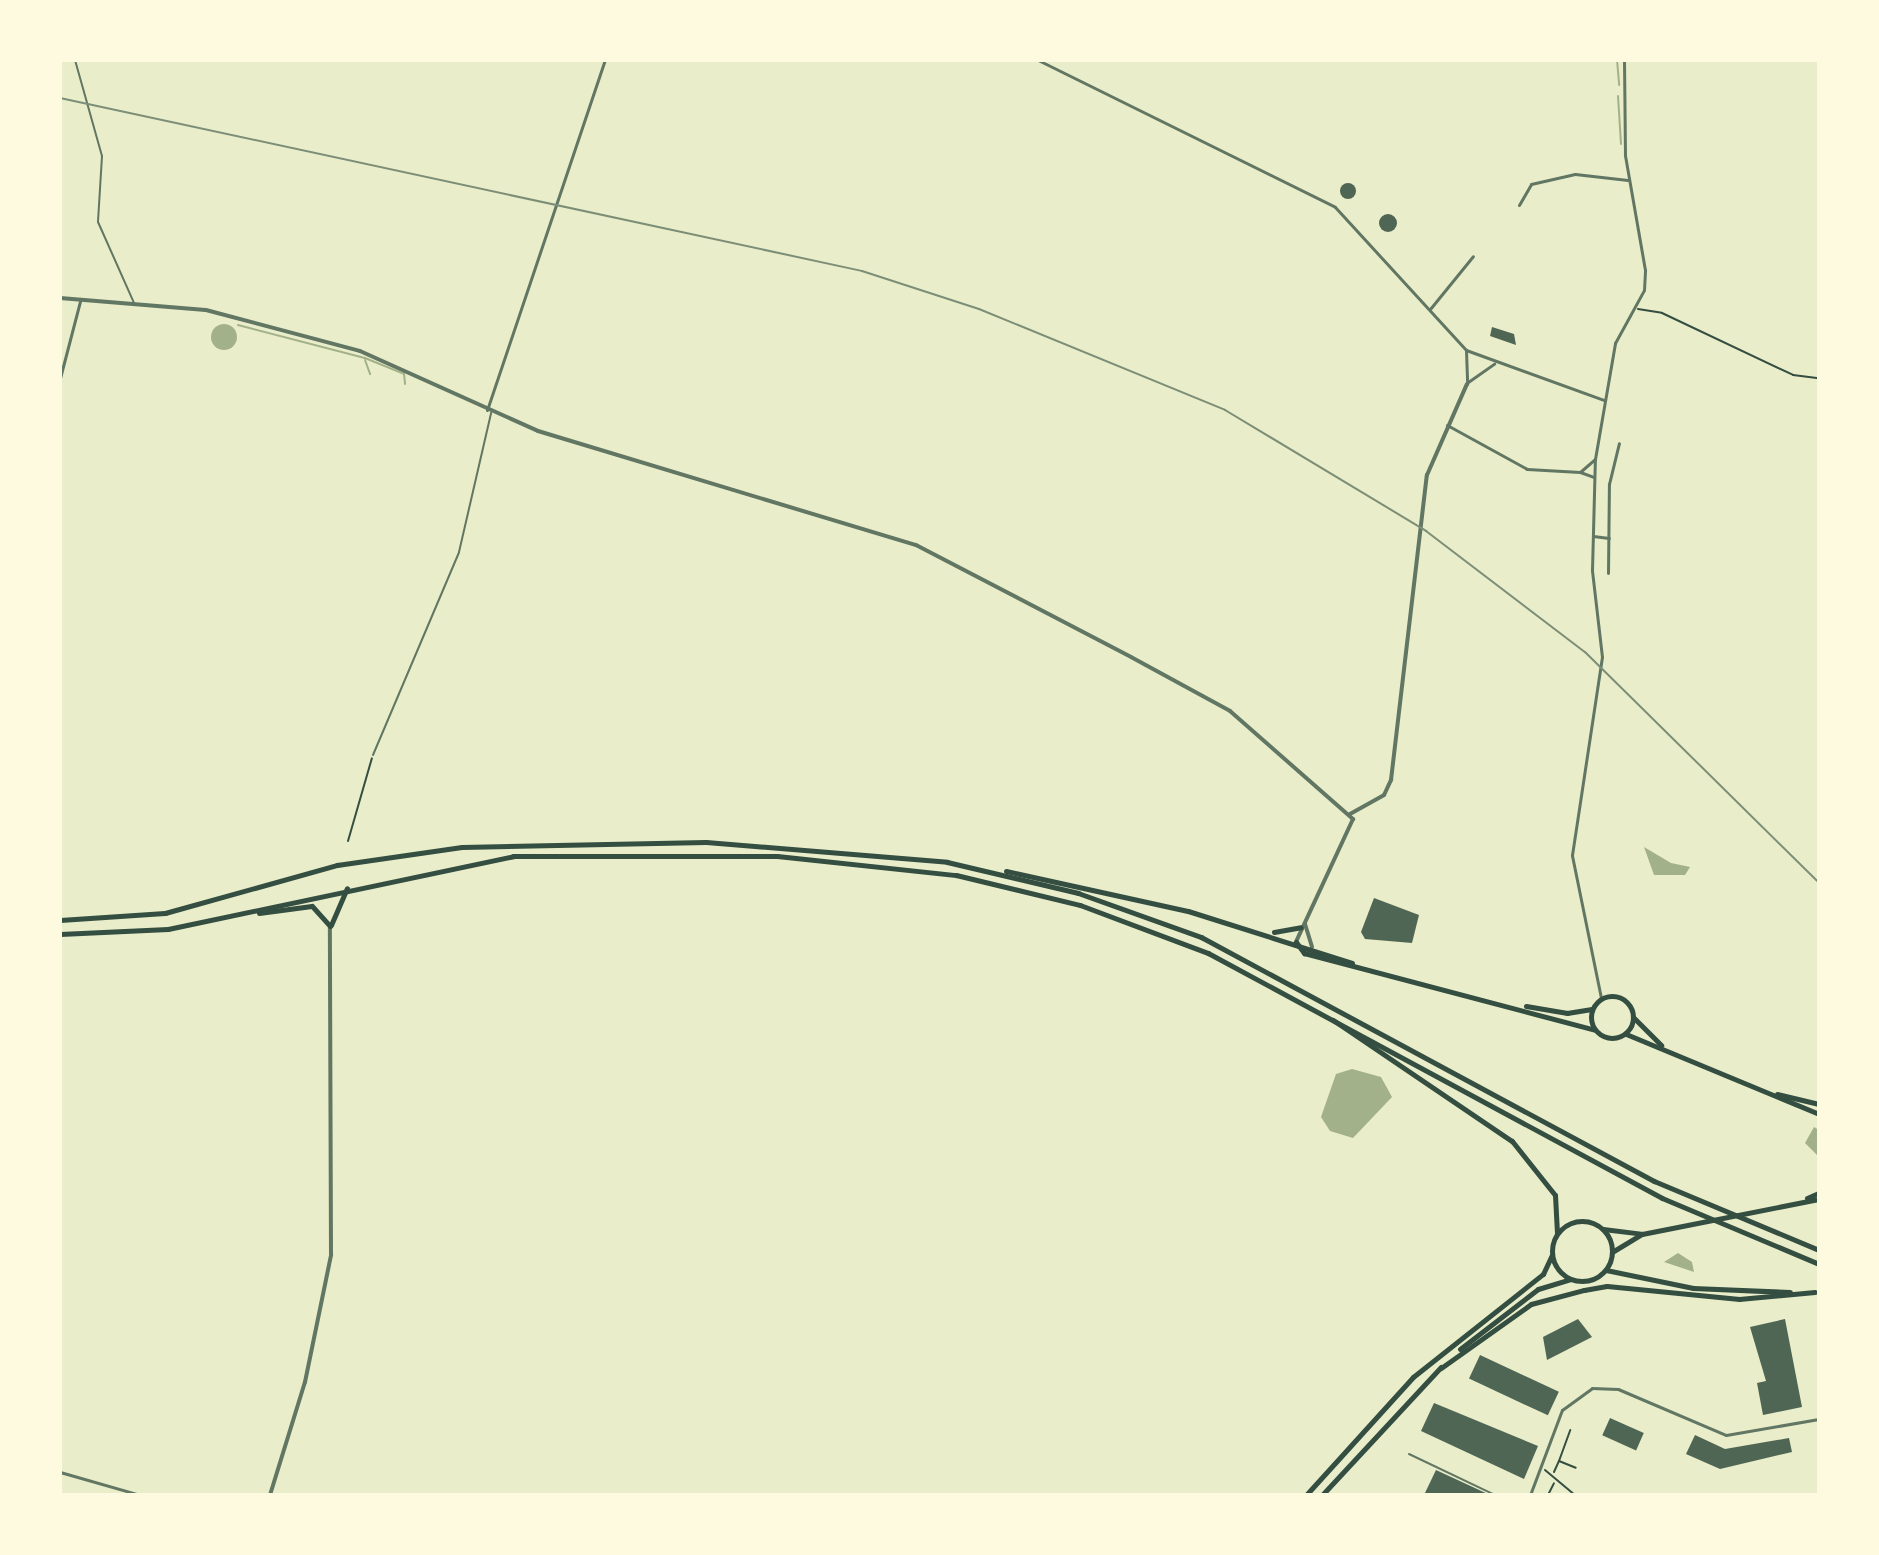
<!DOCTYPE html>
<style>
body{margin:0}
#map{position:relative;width:1879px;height:1555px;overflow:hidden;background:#e9edc9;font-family:Cabin,sans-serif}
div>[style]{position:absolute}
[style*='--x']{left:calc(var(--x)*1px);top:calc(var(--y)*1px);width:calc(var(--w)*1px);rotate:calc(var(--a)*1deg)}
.water>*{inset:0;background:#a3b18a}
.round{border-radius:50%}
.stream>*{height:2px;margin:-1px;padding:0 1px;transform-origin:1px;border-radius:1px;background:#a3b18a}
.building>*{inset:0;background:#4f6655;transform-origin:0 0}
.path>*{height:2px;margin:-1px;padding:0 1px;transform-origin:1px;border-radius:1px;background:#344e41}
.service>*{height:2px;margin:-1px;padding:0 1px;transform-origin:1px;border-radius:1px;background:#617663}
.minor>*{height:3px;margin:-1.5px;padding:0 1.5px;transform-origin:1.5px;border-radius:1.5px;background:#617663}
.tertiary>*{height:4px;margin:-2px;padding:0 2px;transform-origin:2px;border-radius:2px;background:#617663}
.trunk>*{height:5px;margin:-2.5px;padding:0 2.5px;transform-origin:2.5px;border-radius:2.5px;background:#344e41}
.trunk>.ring{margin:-2.5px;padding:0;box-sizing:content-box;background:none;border:5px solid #344e41;border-radius:50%}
.rail>*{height:2px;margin:-1px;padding:0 1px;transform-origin:1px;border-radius:1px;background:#7c8e77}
span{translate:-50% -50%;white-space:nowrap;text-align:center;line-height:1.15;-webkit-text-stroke:7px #fefae0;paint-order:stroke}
.frame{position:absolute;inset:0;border:62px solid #fefae0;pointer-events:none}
</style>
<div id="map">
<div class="water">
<div class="round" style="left:211px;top:324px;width:26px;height:26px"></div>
<div style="clip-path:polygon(1644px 847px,1671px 863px,1690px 867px,1685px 875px,1654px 875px)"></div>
<div style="clip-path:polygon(1352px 1069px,1381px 1077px,1392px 1097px,1353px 1138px,1330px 1131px,1321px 1117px,1336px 1074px)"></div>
<div style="clip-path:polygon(1814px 1127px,1819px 1130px,1818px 1156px,1805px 1143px)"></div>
<div style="clip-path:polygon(1678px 1253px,1692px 1262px,1694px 1272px,1664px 1262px)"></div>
</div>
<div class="stream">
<div style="--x:1617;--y:60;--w:25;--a:85"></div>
<div style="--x:1618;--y:96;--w:48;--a:86.4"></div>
<div style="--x:238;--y:325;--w:131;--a:14.6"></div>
<div style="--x:365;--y:358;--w:42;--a:22.3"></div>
<div style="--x:404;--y:374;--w:10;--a:84"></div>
<div style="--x:365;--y:360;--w:15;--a:70"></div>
</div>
<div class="building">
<div class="round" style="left:1340px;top:183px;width:16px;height:16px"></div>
<div class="round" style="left:1379px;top:214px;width:18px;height:18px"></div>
<div style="clip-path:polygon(1492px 327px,1514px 334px,1516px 345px,1490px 336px)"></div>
<div style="clip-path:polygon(1374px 898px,1419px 915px,1412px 943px,1365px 939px,1361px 932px)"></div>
<div style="clip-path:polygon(1578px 1319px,1592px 1337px,1547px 1360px,1543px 1337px)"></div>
<div style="clip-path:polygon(1785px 1319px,1802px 1407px,1763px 1415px,1757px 1383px,1766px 1381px,1750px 1327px)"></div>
<div style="left:1480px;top:1355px;width:87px;height:26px;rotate:25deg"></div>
<div style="clip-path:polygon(1434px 1403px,1538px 1446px,1524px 1479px,1421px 1431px)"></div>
<div style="left:1610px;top:1418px;width:37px;height:19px;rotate:24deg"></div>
<div style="clip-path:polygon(1695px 1435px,1725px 1449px,1789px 1438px,1792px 1452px,1720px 1469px,1686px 1454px)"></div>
<div style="clip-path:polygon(1436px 1470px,1490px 1495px,1424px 1495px)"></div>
</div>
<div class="path">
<div style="--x:1638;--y:309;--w:24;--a:9"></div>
<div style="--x:1662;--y:313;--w:145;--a:25.3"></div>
<div style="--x:1793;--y:375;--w:26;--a:7"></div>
<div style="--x:348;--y:841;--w:86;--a:-73.9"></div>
<div style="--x:1559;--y:1461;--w:33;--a:-70"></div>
<div style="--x:1545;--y:1470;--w:39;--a:40"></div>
<div style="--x:1554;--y:1472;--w:12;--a:-66"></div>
<div style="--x:1559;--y:1461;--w:18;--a:22"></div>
<div style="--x:1548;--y:1495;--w:13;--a:-63"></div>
</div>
<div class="service">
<div style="--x:75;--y:60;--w:100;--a:74.3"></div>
<div style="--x:102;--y:156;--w:66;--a:93.5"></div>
<div style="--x:98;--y:222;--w:89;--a:66"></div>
<div style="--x:373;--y:755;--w:220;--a:-67"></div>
<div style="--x:459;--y:552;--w:143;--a:-77"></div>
<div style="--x:1409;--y:1454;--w:95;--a:25.5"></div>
</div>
<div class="minor">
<div style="--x:1038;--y:60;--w:331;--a:26.3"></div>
<div style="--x:1335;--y:207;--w:194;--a:47.5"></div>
<div style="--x:1466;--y:350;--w:34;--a:88"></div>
<div style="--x:1519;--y:205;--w:24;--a:-60"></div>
<div style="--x:1531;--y:184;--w:45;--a:-12.8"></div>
<div style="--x:1575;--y:174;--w:53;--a:6.5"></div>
<div style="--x:1430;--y:309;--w:68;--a:-50.9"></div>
<div style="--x:1466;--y:350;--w:147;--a:19.9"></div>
<div style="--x:60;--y:378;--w:80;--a:-75.4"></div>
<div style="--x:1468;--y:382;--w:32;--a:-35"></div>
<div style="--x:487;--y:410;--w:369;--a:-71.4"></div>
<div style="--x:1447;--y:425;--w:91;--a:28.8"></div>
<div style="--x:1527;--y:469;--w:53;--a:3.2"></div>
<div style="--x:1580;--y:472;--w:20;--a:-41"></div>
<div style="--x:1580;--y:472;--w:15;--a:20"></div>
<div style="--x:1593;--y:536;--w:16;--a:7"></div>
<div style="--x:1608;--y:573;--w:89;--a:-89.4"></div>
<div style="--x:1609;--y:484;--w:42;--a:-76.3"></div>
<div style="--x:1601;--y:998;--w:146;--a:-101.5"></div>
<div style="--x:1572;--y:855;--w:200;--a:-81.4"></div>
<div style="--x:1602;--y:657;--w:88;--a:-96.6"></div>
<div style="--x:1592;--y:570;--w:111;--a:-88.5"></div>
<div style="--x:1595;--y:459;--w:118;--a:-80.2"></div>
<div style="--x:1615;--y:343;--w:60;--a:-61.3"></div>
<div style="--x:1644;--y:290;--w:20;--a:-87"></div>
<div style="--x:1645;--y:270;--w:117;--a:-99.9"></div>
<div style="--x:1625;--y:155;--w:95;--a:-90.6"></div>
<div style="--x:60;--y:1472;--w:83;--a:16"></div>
<div style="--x:1530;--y:1495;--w:91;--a:-69.4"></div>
<div style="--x:1562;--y:1410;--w:37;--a:-36"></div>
<div style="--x:1592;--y:1388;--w:26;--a:2"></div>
<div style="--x:1618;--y:1389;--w:117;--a:23.1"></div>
<div style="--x:1726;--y:1435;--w:94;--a:-9.8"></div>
</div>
<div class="tertiary">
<div style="--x:60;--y:298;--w:146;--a:4.7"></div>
<div style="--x:206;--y:310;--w:159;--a:14.9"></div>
<div style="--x:360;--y:351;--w:195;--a:24.2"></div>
<div style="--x:538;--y:431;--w:395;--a:16.8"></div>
<div style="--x:916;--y:545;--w:242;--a:27.5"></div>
<div style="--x:1131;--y:657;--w:113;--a:28.6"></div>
<div style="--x:1230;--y:711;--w:164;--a:41.3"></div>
<div style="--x:1353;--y:819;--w:136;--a:114.9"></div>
<div style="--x:1350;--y:814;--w:39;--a:-29"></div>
<div style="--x:1384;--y:795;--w:17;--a:-65"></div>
<div style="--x:1391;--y:780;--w:307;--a:-83.3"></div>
<div style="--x:1427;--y:475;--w:99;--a:-66.3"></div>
<div style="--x:1305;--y:924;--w:24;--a:73"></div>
<div style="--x:270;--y:1495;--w:118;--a:-72.8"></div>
<div style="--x:305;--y:1382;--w:130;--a:-78.4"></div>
<div style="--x:331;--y:1255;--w:329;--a:-90.2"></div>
</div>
<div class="trunk">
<div style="--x:1006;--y:871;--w:186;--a:12.4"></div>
<div style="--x:1188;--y:911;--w:172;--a:17.6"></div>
<div style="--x:259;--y:913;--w:53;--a:-7.5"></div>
<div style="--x:312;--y:906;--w:27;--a:48"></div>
<div style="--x:60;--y:920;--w:105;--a:-3.8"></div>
<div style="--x:165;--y:913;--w:179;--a:-15.6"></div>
<div style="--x:337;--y:865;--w:126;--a:-8.2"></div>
<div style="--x:462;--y:847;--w:244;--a:-1.2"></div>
<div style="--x:706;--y:842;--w:242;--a:4.7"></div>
<div style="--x:947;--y:862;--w:135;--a:13.3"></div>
<div style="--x:1078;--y:893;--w:131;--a:19.7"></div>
<div style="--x:1201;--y:937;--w:515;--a:28.31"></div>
<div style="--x:1654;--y:1181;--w:179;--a:22.7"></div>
<div style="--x:331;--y:925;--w:40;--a:-66.6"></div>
<div style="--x:1274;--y:932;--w:27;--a:-10"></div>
<div style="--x:60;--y:934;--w:108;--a:-2.7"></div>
<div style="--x:168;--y:929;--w:353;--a:-11.9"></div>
<div style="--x:513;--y:856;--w:264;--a:0"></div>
<div style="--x:777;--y:856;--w:180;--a:6.1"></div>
<div style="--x:956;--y:875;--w:128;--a:13.6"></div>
<div style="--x:1080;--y:905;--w:137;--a:20.6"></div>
<div style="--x:1208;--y:953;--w:516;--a:28.35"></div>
<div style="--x:1662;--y:1198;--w:170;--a:22.8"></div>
<div style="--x:1296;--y:942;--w:14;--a:54"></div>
<div style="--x:1304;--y:953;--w:301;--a:14.8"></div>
<div class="ring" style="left:1591px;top:996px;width:37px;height:37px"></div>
<div style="--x:1526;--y:1006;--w:42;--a:9.7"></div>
<div style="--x:1567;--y:1013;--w:25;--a:-9"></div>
<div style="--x:1633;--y:1017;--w:40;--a:45"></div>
<div style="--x:1333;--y:1020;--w:216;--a:34.1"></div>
<div style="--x:1512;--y:1141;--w:69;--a:51.5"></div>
<div style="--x:1555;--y:1195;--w:38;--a:87"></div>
<div style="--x:1626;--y:1034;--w:209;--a:22.5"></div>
<div style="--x:1777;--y:1094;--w:43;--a:13.4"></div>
<div style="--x:1807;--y:1198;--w:13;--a:-23"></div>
<div class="ring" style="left:1552px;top:1221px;width:55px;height:55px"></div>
<div style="--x:1603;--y:1229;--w:38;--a:7"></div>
<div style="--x:1612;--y:1252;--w:35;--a:-31"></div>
<div style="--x:1642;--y:1234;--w:180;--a:-11.2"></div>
<div style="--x:1606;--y:1270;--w:89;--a:11.7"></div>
<div style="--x:1693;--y:1288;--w:97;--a:2.4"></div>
<div style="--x:1460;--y:1349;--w:98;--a:-37.6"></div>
<div style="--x:1538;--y:1289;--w:34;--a:-17"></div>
<div style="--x:1441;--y:1368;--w:110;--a:-35.4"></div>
<div style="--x:1531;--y:1304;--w:55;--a:-14.8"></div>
<div style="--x:1584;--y:1290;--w:23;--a:-10"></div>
<div style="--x:1607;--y:1286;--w:133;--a:5.6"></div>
<div style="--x:1739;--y:1299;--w:76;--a:-5.3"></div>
<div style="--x:1306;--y:1495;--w:159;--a:-47.8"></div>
<div style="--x:1413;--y:1377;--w:166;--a:-38.4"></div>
<div style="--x:1543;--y:1274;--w:21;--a:-65"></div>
<div style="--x:1322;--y:1495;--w:175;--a:-47.1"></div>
</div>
<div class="rail">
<div style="--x:60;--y:98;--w:820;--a:12.17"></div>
<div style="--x:862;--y:271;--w:123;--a:18"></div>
<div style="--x:979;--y:309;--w:266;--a:22.3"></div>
<div style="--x:1225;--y:410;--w:235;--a:31"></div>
<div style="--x:1426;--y:531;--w:200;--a:37.3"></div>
<div style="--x:1585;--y:652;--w:329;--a:44.6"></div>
</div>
<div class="frame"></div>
</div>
